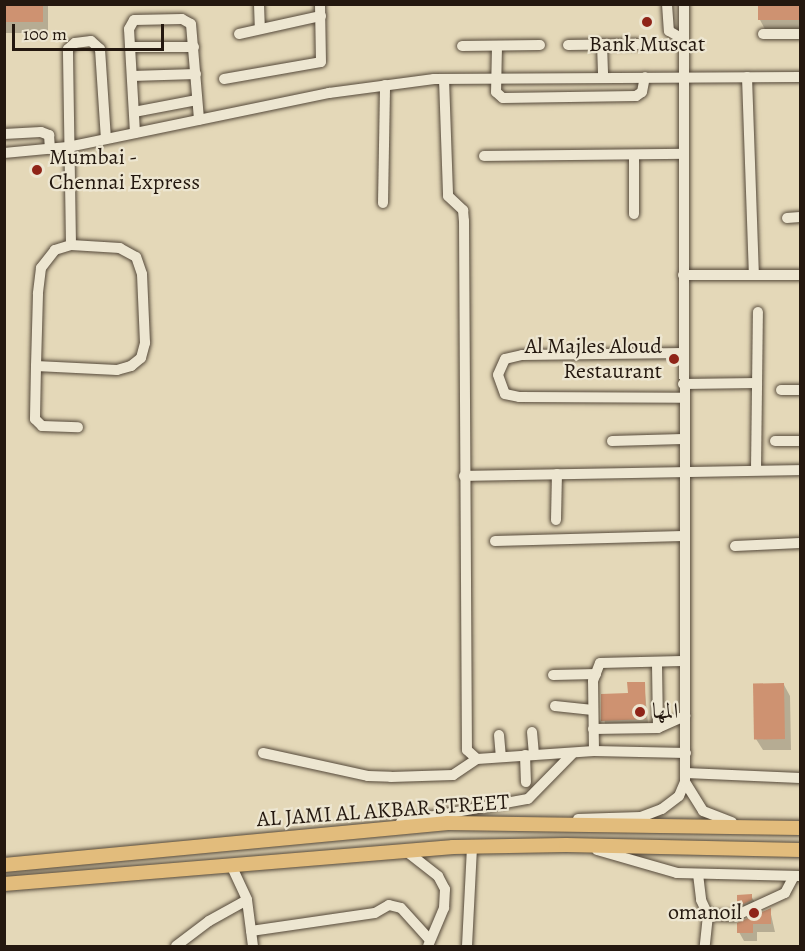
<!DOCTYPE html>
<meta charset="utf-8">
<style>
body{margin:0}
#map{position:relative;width:805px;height:951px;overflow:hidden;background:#e4d8b8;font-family:Alegreya,Amiri,serif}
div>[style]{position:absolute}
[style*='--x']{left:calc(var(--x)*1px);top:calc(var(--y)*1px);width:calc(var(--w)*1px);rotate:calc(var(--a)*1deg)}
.shadow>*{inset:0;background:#0003;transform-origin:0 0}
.building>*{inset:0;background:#ce9271;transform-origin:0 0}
.roads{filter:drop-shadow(0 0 2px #544839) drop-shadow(0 0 2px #544839)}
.minor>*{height:10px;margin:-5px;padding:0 5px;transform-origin:5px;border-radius:5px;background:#ede6d1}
.major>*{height:14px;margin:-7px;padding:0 7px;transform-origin:7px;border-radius:7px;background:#e2bc7c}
.dots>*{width:16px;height:16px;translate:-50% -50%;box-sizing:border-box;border:3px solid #ede6d1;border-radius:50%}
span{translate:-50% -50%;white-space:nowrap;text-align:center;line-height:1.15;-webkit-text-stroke:4.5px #ede6d1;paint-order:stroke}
.poi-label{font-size:22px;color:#24180f}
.left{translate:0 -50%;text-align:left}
.right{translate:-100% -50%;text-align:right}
.street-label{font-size:22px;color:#24180f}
.frame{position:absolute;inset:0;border:6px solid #24180f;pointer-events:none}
.scale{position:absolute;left:12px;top:24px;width:152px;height:27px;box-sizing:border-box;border:3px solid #24180f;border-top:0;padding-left:8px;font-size:18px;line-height:21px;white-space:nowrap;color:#24180f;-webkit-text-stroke:4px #ede6d1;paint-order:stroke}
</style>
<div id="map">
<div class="shadow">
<div style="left:4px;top:4px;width:44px;height:29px"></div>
<div style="clip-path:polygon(800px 4px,800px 31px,766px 31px,760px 20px)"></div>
<div style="clip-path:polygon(644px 683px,648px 723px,605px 725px,602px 696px,629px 695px)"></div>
<div style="clip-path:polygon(784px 685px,790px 696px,791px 750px,763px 750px,756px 739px)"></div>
<div style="clip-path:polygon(739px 896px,751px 896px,756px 904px,743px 914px)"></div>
<div style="clip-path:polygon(770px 910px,775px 932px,757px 932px,757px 941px,744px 941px,739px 932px)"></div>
</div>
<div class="building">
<div style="left:4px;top:4px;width:39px;height:18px"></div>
<div style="left:758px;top:4px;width:43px;height:16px"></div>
<div style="clip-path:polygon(627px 682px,645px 682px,646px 719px,601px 721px,601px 694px,628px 693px)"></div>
<div style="left:784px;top:683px;width:56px;height:31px;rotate:89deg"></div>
<div style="clip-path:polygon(752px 894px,752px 900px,737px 907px,737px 895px)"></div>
<div style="clip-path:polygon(771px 908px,771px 924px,753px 924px,753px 933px,737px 933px,737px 923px)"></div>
</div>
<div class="roads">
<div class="minor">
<div style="--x:259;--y:4;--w:24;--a:88"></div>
<div style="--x:667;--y:4;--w:27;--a:86"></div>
<div style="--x:669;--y:31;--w:16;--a:30"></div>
<div style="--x:239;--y:34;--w:84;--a:-12.4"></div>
<div style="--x:763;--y:34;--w:37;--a:0"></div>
<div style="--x:602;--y:44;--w:33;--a:88"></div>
<div style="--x:568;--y:45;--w:70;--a:-0.8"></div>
<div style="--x:462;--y:46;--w:78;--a:-0.7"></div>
<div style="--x:497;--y:46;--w:46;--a:91.2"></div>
<div style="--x:496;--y:92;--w:9;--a:41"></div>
<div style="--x:503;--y:98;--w:133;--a:-0.9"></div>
<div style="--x:636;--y:96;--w:7;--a:-34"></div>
<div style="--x:642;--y:92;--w:15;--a:-79"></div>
<div style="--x:130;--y:47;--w:64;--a:0"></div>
<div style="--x:132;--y:76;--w:64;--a:-1.8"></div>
<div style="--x:747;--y:77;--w:198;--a:88"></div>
<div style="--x:224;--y:79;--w:98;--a:-9.9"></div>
<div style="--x:321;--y:62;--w:58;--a:-91"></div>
<div style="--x:444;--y:79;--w:117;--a:88"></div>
<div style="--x:448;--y:196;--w:21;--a:43"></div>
<div style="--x:463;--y:210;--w:11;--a:85"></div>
<div style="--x:464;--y:221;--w:529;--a:89.68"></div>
<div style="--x:467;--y:750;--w:13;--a:42"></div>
<div style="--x:477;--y:759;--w:117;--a:-3.9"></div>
<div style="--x:594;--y:751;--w:92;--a:1.2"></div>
<div style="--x:134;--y:112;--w:64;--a:-10.8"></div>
<div style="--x:135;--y:133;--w:104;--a:-93.3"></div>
<div style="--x:129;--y:29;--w:10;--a:-61"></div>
<div style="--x:134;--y:20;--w:48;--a:-1.2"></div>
<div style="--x:182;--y:19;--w:10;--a:29"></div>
<div style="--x:191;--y:24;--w:96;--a:85.2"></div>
<div style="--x:4;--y:134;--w:37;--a:-3"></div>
<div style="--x:41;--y:132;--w:9;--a:21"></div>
<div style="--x:49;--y:135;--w:14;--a:86"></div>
<div style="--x:4;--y:153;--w:64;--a:-5.4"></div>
<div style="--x:68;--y:147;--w:267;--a:-11.7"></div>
<div style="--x:329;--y:93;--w:106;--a:-7.6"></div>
<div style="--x:434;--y:79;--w:366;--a:-0.3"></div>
<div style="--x:484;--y:156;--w:199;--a:-0.6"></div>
<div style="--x:383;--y:203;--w:118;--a:-89"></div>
<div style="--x:634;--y:214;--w:59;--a:-90"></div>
<div style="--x:787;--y:218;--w:13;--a:-4"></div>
<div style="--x:71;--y:245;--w:196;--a:-90.9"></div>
<div style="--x:68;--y:49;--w:9;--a:-41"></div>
<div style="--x:75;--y:43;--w:16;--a:-7"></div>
<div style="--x:91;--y:41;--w:12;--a:42"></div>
<div style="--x:100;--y:49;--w:90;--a:86.2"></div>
<div style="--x:683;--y:275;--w:117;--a:0"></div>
<div style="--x:683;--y:353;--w:161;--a:179.3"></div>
<div style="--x:522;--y:355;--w:17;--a:167"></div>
<div style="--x:505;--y:359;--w:17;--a:114"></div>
<div style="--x:498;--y:375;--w:20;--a:70"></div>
<div style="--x:505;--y:394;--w:14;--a:12"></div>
<div style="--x:519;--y:397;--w:164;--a:0.3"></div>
<div style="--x:36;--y:366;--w:81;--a:2.8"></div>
<div style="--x:117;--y:370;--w:15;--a:-16"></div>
<div style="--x:131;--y:366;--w:13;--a:-39"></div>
<div style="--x:141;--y:358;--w:16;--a:-75"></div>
<div style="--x:145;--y:343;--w:69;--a:-92.5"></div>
<div style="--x:142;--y:274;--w:18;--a:-109"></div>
<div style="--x:136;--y:257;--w:18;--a:-151"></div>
<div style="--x:120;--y:248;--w:49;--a:-176.5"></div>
<div style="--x:71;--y:245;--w:17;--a:163"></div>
<div style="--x:55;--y:250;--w:23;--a:128"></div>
<div style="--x:41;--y:268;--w:26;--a:97"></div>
<div style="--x:38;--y:294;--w:72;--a:91.6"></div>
<div style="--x:36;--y:366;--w:53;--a:91.1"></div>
<div style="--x:35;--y:419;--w:10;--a:45"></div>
<div style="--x:42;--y:426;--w:36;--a:2"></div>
<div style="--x:683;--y:384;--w:74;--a:-0.8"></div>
<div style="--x:781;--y:390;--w:19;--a:0"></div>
<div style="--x:612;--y:441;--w:71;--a:-1.6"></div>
<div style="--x:775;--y:441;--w:25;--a:0"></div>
<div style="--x:756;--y:470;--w:158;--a:-89.3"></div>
<div style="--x:464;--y:476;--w:336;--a:-1"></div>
<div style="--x:556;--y:520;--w:46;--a:-88.8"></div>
<div style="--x:495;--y:541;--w:188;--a:-1.5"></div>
<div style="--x:735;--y:546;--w:65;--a:-2.6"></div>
<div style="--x:553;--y:675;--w:43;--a:-1.3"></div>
<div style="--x:555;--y:706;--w:38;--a:6"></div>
<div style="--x:658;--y:728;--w:30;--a:-24"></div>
<div style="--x:593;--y:729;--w:65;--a:-0.9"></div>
<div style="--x:658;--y:728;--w:66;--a:-90.9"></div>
<div style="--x:532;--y:732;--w:23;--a:85"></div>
<div style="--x:499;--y:735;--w:22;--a:85"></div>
<div style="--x:594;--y:751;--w:70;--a:-90.8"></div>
<div style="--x:593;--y:681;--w:19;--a:-69"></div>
<div style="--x:600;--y:663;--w:82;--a:-1.4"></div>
<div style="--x:263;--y:753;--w:107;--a:12.4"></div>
<div style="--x:368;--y:776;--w:23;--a:2"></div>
<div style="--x:391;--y:777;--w:62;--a:-1.8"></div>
<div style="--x:453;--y:775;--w:29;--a:-34"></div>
<div style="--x:525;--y:755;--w:27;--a:88"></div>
<div style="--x:686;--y:773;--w:114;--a:2.5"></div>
<div style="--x:685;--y:782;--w:34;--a:58"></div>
<div style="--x:703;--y:811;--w:31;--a:21"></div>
<div style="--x:578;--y:819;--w:63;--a:-1.8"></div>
<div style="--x:641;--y:817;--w:22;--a:-21"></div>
<div style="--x:662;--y:809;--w:21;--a:-37"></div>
<div style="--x:679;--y:796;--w:15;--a:-67"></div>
<div style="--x:685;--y:782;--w:778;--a:-90.07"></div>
<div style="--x:401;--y:822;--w:129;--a:-10.3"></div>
<div style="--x:528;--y:799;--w:63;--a:-45.6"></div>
<div style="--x:597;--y:850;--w:83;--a:16"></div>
<div style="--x:677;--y:873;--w:123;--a:1.4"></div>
<div style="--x:406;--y:851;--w:41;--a:38"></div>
<div style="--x:438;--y:876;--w:15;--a:62"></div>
<div style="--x:445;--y:889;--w:19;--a:93"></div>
<div style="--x:444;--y:908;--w:41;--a:112.8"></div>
<div style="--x:231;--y:865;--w:38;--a:65"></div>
<div style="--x:247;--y:900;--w:46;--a:82.6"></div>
<div style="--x:698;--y:874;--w:26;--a:83"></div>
<div style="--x:701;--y:900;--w:17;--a:65"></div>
<div style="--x:708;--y:915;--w:31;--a:96"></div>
<div style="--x:708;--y:915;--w:27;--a:2"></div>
<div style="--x:735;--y:916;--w:55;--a:-24.7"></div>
<div style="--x:785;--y:893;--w:19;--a:-62"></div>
<div style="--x:251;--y:931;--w:125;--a:-8.3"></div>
<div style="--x:375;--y:913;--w:16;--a:-30"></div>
<div style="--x:389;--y:905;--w:12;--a:14"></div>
<div style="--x:401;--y:908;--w:42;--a:47.9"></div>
<div style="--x:176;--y:946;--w:41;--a:-37.1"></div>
<div style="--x:209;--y:921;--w:43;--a:-28.9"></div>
<div style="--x:467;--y:946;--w:99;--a:-87.1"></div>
</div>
<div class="major">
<div style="--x:4;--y:865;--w:446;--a:-5.4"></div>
<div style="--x:448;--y:823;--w:352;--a:0.8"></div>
<div style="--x:4;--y:884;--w:451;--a:-4.7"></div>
<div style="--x:453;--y:847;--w:113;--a:-1"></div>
<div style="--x:566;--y:845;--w:234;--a:1.2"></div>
</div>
</div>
<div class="dots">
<div style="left:647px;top:22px;background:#8f2418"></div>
<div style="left:37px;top:170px;background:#8f2418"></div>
<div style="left:674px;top:359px;background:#8f2418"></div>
<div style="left:640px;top:712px;background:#8f2418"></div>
<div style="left:754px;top:913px;background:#8f2418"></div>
</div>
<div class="poi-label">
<span style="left:647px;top:45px">Bank Muscat</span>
<span class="left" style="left:49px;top:170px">Mumbai -<br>Chennai Express</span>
<span class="right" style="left:662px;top:359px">Al Majles Aloud<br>Restaurant</span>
<span class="left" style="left:652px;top:712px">المه‍ا</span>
<span class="right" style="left:742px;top:913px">omanoil</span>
</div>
<div class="street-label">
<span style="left:383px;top:811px;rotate:-4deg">AL JAMI AL AKBAR STREET</span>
</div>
<div class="frame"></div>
<div class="scale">100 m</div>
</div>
